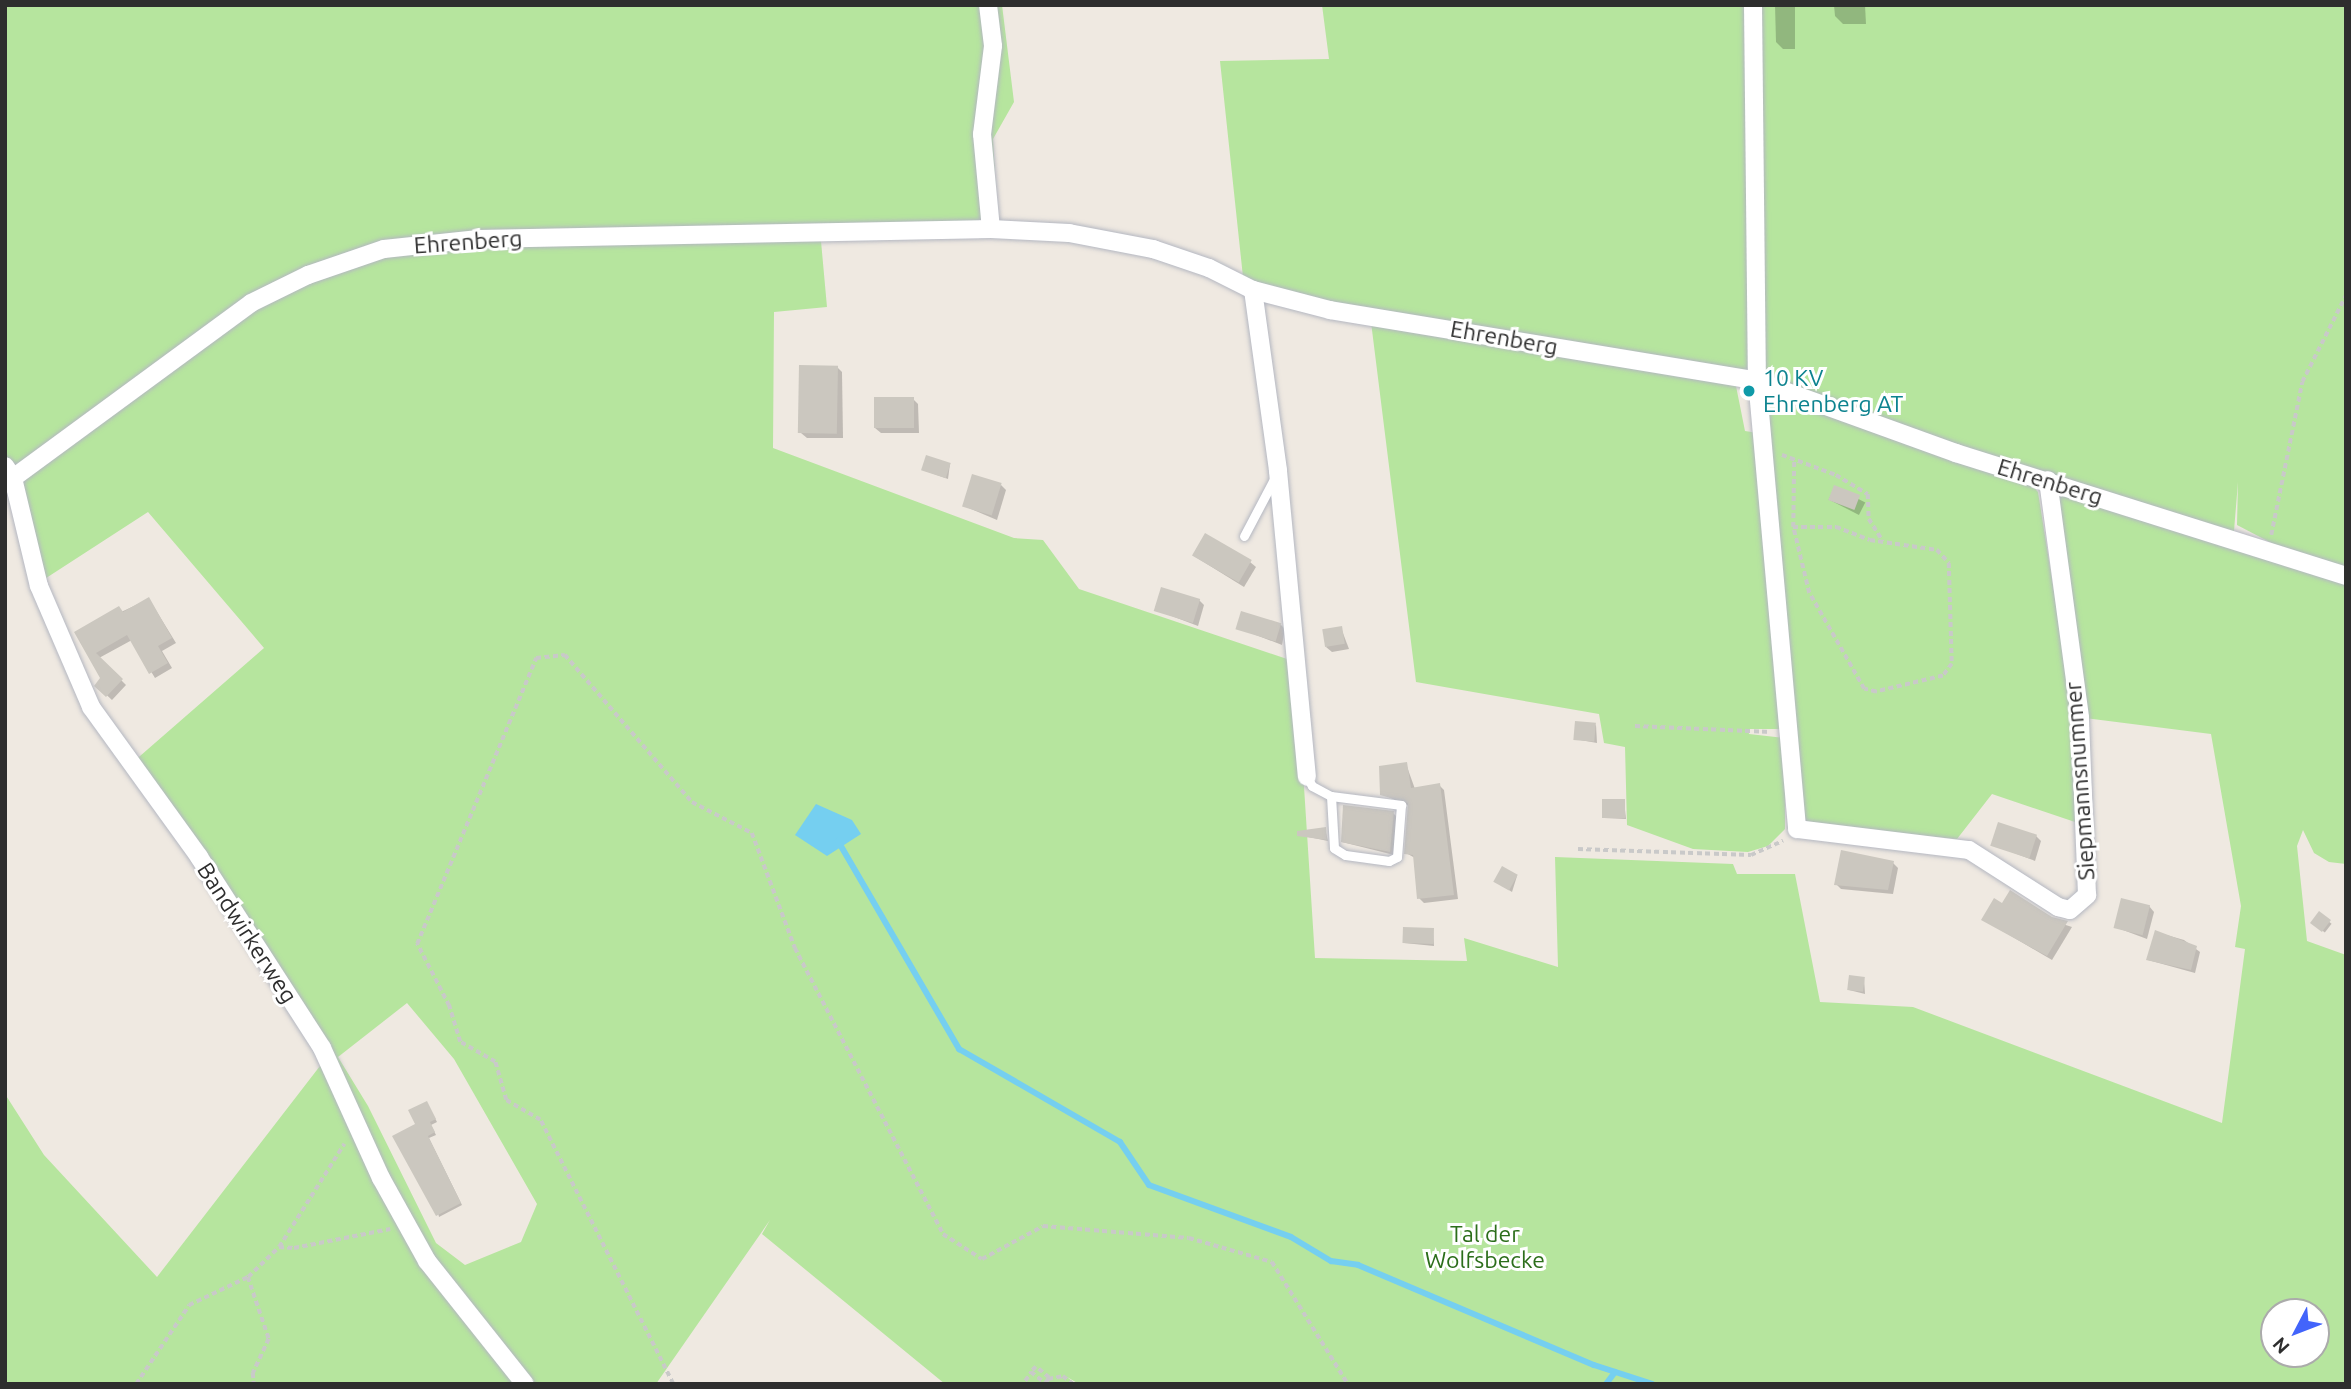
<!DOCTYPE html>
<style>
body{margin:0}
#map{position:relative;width:2351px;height:1389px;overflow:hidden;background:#efe9e1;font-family:Ubuntu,sans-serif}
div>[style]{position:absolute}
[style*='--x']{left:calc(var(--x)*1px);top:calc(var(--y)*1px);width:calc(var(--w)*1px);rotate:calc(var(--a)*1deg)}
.green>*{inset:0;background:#b6e59e}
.water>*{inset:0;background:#75cff0}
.shadow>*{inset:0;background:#0003;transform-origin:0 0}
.stream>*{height:6px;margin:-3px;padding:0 3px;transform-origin:3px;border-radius:3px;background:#75cff0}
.building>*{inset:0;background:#cbc7bf;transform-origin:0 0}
.path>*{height:3.5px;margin-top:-1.75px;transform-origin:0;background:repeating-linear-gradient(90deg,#c9c9c9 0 5px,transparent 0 8.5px)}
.roads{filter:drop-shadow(0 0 2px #b4b7c1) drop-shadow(0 0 2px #b4b7c1)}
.lane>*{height:9px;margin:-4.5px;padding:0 4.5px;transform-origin:4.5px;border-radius:4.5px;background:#fff}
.street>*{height:18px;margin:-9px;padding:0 9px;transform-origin:9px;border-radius:9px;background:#fff}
.dots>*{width:19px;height:19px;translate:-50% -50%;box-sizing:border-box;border:4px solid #fff;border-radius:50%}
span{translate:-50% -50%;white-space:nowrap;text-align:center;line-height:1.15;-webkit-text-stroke:6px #fff;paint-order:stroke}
.street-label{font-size:23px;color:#2e2e2e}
.culture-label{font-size:23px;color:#0d838f}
.left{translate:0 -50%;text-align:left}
.park-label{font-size:23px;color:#2c6e1b}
.frame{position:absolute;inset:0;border:7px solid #2e2e2e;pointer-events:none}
.north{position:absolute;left:2260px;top:1298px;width:70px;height:70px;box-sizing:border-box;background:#fff;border:2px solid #ababab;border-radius:50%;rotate:228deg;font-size:19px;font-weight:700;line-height:28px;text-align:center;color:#2e2e2e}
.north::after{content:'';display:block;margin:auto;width:24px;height:32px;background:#4264fb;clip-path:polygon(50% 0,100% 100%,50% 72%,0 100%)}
</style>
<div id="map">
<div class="green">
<div style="clip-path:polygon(evenodd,5px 5px,1002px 5px,1014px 102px,993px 139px,998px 227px,821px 241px,827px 307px,774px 312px,773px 448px,1014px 538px,1043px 540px,1079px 589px,1296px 662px,1315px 958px,1467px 961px,1464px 938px,1558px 967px,1555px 857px,1733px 864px,1737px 874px,1795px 874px,1820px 1002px,1913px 1007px,2222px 1123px,2245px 949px,2235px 947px,2241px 906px,2211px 734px,2077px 717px,2041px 476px,1755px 379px,1297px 298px,1243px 277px,1220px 61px,1329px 59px,1322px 5px,2346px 5px,2346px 864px,2329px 862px,2314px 853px,2303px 830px,2297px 846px,2307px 941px,2346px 955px,2346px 1384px,1079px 1384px,1067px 1377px,1076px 1384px,945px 1384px,762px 1234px,770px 1220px,656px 1384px,5px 1384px,5px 1094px,44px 1155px,157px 1277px,330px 1053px,132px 763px,264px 648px,148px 512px,40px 582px,5px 483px,5px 5px,2238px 482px,2237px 525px,2281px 548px,2233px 543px,2238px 482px,5px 5px,407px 1003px,454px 1059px,537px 1204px,521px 1242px,465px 1265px,436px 1243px,368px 1106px,338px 1057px,407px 1003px,5px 5px,2274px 1312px,2316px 1312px,2316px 1354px,2274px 1354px,2274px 1312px)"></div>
<div style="clip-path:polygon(1371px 322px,1735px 381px,1745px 431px,1758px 433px,1771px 459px,1767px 394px,2028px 481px,2038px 492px,2074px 717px,2075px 822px,1992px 794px,1957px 839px,1801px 824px,1793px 729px,1748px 729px,1749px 734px,1785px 738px,1785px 829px,1768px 846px,1748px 852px,1693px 849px,1627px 825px,1625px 747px,1604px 743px,1599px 714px,1416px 682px)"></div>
</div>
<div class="water">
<div style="clip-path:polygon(816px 804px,852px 820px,861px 834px,827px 856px,795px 835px)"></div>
</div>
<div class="shadow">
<div style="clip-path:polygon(1775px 5px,1795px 5px,1795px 49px,1783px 49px,1776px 42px)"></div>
<div style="clip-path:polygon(1834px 5px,1865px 5px,1866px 24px,1843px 24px,1835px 16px)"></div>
<div style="clip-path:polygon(837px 367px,842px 372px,843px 438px,807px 438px,801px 433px)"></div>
<div style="clip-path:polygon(913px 399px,918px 404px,919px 433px,881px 433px,875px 428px)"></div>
<div style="clip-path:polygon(950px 464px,948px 479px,923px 470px)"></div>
<div style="clip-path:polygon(1001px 485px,1006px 490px,997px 520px,964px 506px)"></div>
<div style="left:1835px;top:487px;width:34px;height:14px;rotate:27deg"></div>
<div style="clip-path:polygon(1194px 556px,1250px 562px,1256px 567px,1244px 587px)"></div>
<div style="clip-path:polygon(149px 599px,176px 643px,162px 651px,172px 668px,155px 678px,132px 640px,99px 658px,126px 685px,112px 700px,97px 686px,102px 679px,76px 633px)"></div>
<div style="clip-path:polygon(1199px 600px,1204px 605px,1198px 626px,1156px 610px)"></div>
<div style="clip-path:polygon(1280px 624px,1285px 629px,1282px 645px,1238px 628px)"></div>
<div style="clip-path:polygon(1341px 628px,1349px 649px,1332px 652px,1326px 647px)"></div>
<div style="clip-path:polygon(1596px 725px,1597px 743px,1575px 739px)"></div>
<div style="clip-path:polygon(1406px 764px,1415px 789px,1439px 785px,1444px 790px,1458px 899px,1424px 903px,1419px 898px,1415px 858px,1406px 853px,1409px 806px,1382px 794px)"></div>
<div style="clip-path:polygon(1624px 801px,1626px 819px,1604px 818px)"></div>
<div style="clip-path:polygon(1393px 813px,1397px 817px,1394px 855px,1342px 842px)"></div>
<div style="clip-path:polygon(1325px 829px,1328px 841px,1299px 835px)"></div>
<div style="clip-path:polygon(2036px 836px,2041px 841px,2035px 861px,1993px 845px)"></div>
<div style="clip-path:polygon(1893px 863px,1898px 868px,1893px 894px,1841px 889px,1836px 884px)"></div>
<div style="clip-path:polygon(1517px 876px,1512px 892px,1498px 883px)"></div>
<div style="clip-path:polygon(2003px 905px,2072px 927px,2052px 960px,1984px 920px)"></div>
<div style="clip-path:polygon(2149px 906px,2154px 912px,2147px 939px,2115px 927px)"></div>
<div style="left:2319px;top:914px;width:16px;height:11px;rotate:38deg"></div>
<div style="clip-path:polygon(1433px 929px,1434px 946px,1404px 943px)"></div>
<div style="clip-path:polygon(2156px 932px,2184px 940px,2200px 952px,2195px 973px,2148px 960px)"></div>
<div style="clip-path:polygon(1864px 978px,1865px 994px,1849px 990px)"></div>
<div style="clip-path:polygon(428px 1105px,437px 1122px,431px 1125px,436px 1135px,429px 1138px,462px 1205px,439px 1217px,417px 1125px)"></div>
</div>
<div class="stream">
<div style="--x:838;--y:841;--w:241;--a:59.8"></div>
<div style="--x:959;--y:1049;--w:186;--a:30"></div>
<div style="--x:1120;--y:1142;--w:52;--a:56"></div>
<div style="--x:1149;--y:1185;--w:151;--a:20.1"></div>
<div style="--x:1291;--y:1237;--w:47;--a:31"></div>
<div style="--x:1331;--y:1261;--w:27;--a:8"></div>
<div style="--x:1358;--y:1265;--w:256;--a:23"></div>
<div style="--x:1594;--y:1365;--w:61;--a:18.1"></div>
<div style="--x:1606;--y:1384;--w:15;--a:-53"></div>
</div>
<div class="building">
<div style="left:799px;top:365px;width:39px;height:68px;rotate:1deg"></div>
<div style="left:914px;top:397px;width:31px;height:40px;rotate:90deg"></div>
<div style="left:926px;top:455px;width:26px;height:16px;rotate:18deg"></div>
<div style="left:972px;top:474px;width:31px;height:34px;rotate:17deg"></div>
<div style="left:1834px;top:485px;width:28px;height:16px;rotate:21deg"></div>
<div style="left:1205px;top:533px;width:54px;height:26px;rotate:30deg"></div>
<div style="left:1161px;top:587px;width:41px;height:25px;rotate:17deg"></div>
<div style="clip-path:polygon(149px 597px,172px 638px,158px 646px,168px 663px,149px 674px,127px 635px,96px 653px,123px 679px,106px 697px,94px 686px,100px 678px,74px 632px,119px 606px,123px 612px)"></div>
<div style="left:1241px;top:611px;width:42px;height:19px;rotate:17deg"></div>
<div style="left:1342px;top:626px;width:18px;height:20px;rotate:81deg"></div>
<div style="left:1575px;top:721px;width:21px;height:19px;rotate:5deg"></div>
<div style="clip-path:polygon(1407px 762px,1411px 788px,1440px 783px,1454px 895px,1417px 899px,1413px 855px,1404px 854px,1408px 803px,1380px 795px,1379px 766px)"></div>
<div style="left:1625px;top:799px;width:19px;height:23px;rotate:90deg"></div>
<div style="clip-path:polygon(1343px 805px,1394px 811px,1390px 852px,1341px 842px)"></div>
<div style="left:1998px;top:822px;width:41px;height:25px;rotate:18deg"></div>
<div style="clip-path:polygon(1326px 827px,1327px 840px,1297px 836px,1297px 831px)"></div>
<div style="clip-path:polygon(1841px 850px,1894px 861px,1888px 890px,1834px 885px)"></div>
<div style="left:1502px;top:866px;width:18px;height:18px;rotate:29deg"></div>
<div style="clip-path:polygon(2010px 890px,2052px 917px,2068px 921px,2047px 956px,1981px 920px,1994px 898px,2002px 903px)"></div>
<div style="left:2121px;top:898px;width:30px;height:31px;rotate:14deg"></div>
<div style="left:2319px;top:911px;width:15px;height:15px;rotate:37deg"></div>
<div style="left:1403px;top:927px;width:31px;height:16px;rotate:2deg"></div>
<div style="clip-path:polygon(2155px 930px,2197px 946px,2191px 970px,2146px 960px)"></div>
<div style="left:1849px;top:975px;width:16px;height:15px;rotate:7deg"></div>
<div style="clip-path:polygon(427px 1101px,436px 1119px,430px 1122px,435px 1132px,428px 1136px,461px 1203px,436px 1216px,392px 1136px,415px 1124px,408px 1110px)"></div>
</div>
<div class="path">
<div style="--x:1782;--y:455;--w:58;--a:20.3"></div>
<div style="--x:1836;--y:475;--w:37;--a:31"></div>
<div style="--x:1868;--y:494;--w:25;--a:88"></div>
<div style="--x:1869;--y:519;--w:26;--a:58"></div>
<div style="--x:1793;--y:527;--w:43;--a:0"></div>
<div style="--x:1836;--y:527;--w:36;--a:21"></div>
<div style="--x:1870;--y:540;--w:68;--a:8.5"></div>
<div style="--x:1937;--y:550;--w:18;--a:47"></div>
<div style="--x:1949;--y:563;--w:101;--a:88.3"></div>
<div style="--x:1952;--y:664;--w:15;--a:127"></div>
<div style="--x:1943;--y:676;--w:69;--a:166.6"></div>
<div style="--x:1876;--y:692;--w:12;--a:-166"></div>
<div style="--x:1864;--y:689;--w:111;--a:-119.8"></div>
<div style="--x:1809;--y:593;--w:68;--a:-103.6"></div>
<div style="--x:1793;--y:527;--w:68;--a:-89.2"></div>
<div style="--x:2271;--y:535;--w:156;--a:-78.5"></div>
<div style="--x:2302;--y:382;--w:97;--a:-63.2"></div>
<div style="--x:1635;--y:726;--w:136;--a:2.5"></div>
<div style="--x:1578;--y:849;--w:173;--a:2"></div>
<div style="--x:1751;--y:855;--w:35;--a:-24"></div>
<div style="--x:279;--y:1247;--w:15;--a:4"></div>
<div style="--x:294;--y:1248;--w:98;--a:-11.2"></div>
<div style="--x:248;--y:1277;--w:65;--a:71.3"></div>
<div style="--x:269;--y:1339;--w:38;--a:115"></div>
<div style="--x:253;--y:1373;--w:11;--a:85"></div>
<div style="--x:1048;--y:1379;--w:15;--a:-11"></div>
<div style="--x:1063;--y:1376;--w:13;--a:39"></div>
<div style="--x:1025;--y:1381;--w:11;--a:-56"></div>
<div style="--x:1031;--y:1372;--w:18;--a:38"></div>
<div style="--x:1045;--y:1383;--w:6;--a:-51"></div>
<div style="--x:1049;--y:1378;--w:17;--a:-140"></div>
<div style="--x:1036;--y:1367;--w:7;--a:135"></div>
<div style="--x:136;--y:1384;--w:95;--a:-56.1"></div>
<div style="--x:189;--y:1305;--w:65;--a:-25.4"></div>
<div style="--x:248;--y:1277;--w:43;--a:-44.1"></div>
<div style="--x:279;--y:1247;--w:122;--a:-57.7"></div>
<div style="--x:673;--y:1384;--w:296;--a:-116.7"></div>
<div style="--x:540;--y:1120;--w:39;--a:-150"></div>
<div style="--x:506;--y:1100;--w:40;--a:-106"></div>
<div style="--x:495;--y:1062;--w:40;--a:-150.3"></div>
<div style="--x:460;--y:1042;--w:38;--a:-107"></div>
<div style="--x:449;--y:1006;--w:70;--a:-117.3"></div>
<div style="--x:417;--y:944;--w:310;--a:-67.4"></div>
<div style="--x:536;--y:658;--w:29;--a:-6"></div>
<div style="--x:565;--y:655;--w:194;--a:49.2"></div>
<div style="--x:692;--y:802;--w:68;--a:27.3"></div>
<div style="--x:752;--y:833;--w:123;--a:69.5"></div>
<div style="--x:795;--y:948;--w:322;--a:62.6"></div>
<div style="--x:943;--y:1234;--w:46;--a:32.7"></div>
<div style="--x:982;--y:1259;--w:69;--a:-28.4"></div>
<div style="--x:1043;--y:1226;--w:146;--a:4.7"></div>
<div style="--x:1189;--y:1238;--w:86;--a:16.1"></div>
<div style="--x:1272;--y:1262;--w:144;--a:58.1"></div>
<div style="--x:1022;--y:1384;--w:8;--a:0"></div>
</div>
<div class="roads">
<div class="lane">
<div style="--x:1244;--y:536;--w:64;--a:-62.2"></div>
<div style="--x:1307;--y:777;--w:10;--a:61"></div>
<div style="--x:1312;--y:786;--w:21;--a:28"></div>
<div style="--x:1331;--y:796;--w:71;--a:7.3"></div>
<div style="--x:1401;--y:805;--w:52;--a:94.4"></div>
<div style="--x:1397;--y:857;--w:9;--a:153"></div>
<div style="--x:1389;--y:861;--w:44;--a:-172.2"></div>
<div style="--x:1345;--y:855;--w:13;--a:-148"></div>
<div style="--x:1334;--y:848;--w:52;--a:-93.3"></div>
</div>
<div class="street">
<div style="--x:988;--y:5;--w:41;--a:83"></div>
<div style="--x:993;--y:46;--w:89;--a:97.1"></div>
<div style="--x:982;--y:134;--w:95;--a:84.6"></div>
<div style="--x:1753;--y:5;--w:374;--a:89.4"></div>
<div style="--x:1757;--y:379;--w:452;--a:84.9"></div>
<div style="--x:1797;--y:829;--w:173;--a:7"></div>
<div style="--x:1969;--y:850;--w:106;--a:32.6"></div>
<div style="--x:2058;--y:907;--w:12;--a:14"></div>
<div style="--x:2070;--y:910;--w:23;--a:-41"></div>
<div style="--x:2087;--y:895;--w:178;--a:-92.3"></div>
<div style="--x:2080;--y:717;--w:239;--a:-97.7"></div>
<div style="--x:1253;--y:290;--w:183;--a:82.1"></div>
<div style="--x:1278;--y:471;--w:307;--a:84.6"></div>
<div style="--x:5;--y:466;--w:14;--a:56"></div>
<div style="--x:13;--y:478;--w:111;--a:76.5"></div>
<div style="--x:39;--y:586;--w:132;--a:66.7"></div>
<div style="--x:91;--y:707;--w:185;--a:54.2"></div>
<div style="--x:199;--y:857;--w:227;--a:57.2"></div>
<div style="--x:322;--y:1048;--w:143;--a:65.6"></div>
<div style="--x:381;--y:1178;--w:95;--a:61"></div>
<div style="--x:427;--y:1261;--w:157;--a:51.5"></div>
<div style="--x:5;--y:484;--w:305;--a:-36.3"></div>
<div style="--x:251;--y:303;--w:64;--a:-26.2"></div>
<div style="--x:308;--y:275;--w:80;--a:-18.9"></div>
<div style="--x:384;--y:249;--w:95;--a:-6.1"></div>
<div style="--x:478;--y:239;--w:513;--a:-1.12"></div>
<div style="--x:991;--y:229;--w:78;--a:2.9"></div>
<div style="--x:1069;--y:233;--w:86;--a:10.8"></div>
<div style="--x:1153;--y:249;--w:59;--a:18.7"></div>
<div style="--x:1209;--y:268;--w:49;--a:26.6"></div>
<div style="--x:1253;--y:290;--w:80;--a:14.6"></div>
<div style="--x:1330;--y:310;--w:433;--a:9.4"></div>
<div style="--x:1757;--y:381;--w:212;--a:19.9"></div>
<div style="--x:1956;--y:453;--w:409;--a:17.5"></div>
</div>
</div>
<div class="dots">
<div style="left:1749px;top:391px;background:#0f9aa8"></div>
</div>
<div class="street-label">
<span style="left:468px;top:242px;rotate:-4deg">Ehrenberg</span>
<span style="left:1504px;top:338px;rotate:10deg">Ehrenberg</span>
<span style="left:2050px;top:482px;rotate:17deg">Ehrenberg</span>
<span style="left:2080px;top:781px;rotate:-94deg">Siepmannsnummer</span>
<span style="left:247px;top:933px;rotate:57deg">Bandwirkerweg</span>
</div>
<div class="culture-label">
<span class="left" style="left:1763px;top:391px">10 KV<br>Ehrenberg AT</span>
</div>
<div class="park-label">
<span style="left:1485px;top:1247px">Tal der<br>Wolfsbecke</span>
</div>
<div class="frame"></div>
<div class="north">N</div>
</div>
